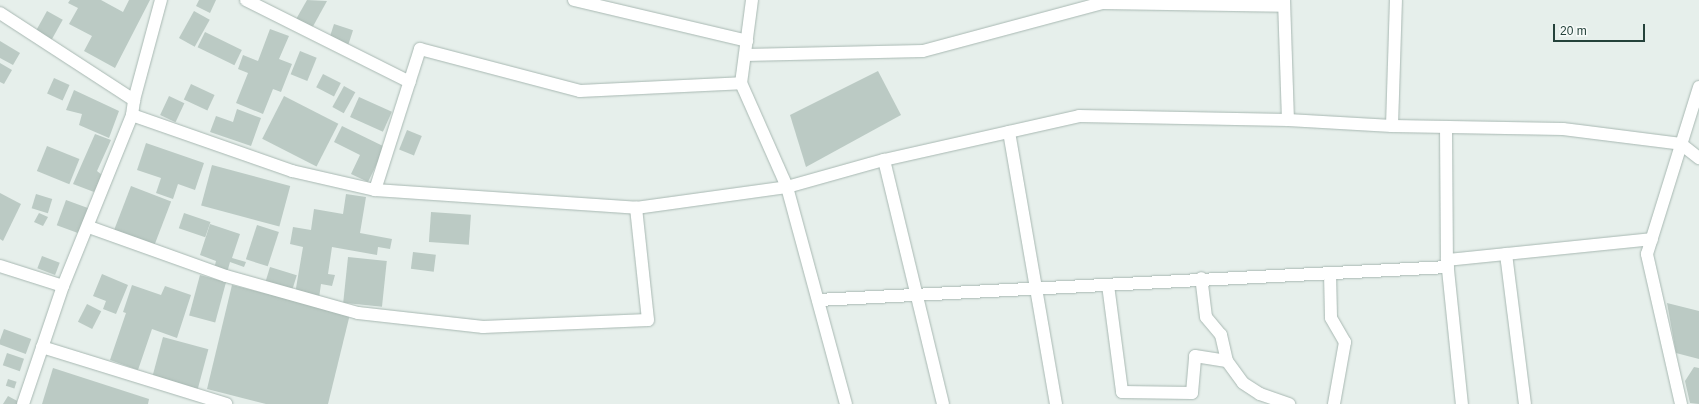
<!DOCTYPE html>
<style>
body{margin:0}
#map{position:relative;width:1699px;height:404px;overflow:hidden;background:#e6efeb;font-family:Arial,sans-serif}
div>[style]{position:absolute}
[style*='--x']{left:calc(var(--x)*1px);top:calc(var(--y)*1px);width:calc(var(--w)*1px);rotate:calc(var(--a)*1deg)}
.building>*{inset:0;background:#bbcac4;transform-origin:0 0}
.roads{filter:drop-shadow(0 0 1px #a8b8b2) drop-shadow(0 0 1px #a8b8b2)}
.minor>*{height:12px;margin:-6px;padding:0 6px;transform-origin:6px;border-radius:6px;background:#fff}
span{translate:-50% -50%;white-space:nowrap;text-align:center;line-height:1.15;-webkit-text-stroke:3.5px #f7fbf9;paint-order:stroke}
.scale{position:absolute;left:1553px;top:24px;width:92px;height:18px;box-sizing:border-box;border:2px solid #24423a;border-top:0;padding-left:5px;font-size:12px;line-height:14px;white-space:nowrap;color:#24423a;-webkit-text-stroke:3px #f7fbf9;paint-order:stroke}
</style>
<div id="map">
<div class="building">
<div style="clip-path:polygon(70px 0,101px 0,123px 12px,129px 0,150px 0,115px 68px,84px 51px,92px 36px,69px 24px,78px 8px,68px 3px)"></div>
<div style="clip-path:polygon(199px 0,216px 0,210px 13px,196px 6px)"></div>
<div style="clip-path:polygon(307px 0,327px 1px,311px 30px,295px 21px)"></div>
<div style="left:47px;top:11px;width:18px;height:25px;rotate:29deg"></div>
<div style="left:194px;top:11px;width:18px;height:31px;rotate:29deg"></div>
<div style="left:334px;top:24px;width:20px;height:16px;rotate:18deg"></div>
<div style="clip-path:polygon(270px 29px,289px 36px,279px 59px,292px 64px,281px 92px,273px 89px,263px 114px,236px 103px,248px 73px,238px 69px,243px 55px,258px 61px)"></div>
<div style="left:205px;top:32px;width:41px;height:17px;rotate:26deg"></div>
<div style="clip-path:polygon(0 41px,20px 53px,13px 65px,0 58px)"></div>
<div style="left:300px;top:51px;width:18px;height:25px;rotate:22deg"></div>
<div style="clip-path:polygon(0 63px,12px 70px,4px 84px,0 82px)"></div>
<div style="clip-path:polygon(878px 71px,901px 115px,806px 167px,790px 115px)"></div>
<div style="left:323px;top:74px;width:20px;height:15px;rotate:27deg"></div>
<div style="left:54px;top:78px;width:17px;height:17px;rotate:24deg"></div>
<div style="left:191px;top:84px;width:26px;height:17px;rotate:25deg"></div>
<div style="left:344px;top:86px;width:13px;height:24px;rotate:29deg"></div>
<div style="clip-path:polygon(74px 90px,119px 111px,109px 138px,79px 125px,82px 114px,66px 110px)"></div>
<div style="left:169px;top:96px;width:17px;height:21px;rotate:25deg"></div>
<div style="left:284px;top:96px;width:61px;height:48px;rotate:27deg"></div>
<div style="left:359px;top:97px;width:36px;height:22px;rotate:24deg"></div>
<div style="clip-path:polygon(237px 109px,261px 118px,251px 146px,210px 132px,216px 116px,233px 122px)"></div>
<div style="clip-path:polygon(342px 126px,385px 147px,368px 182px,351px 174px,360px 155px,334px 142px)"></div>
<div style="left:407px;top:130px;width:16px;height:21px;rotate:22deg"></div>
<div style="clip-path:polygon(95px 134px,111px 140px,97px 171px,102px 175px,94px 192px,73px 184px)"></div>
<div style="clip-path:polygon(146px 143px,204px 163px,195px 190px,178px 184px,173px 199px,156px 193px,161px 178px,137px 170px)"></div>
<div style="left:47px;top:146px;width:35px;height:27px;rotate:22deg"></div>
<div style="left:212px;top:165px;width:81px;height:42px;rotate:15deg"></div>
<div style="left:131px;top:186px;width:43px;height:49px;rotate:21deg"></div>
<div style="clip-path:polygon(0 193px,21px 204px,3px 241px,0 239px)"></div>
<div style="left:36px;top:194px;width:17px;height:15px;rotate:17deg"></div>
<div style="clip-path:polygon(346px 194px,366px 197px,360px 233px,392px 239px,390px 249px,378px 247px,377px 255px,332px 247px,328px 274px,335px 275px,332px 286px,321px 284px,319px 298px,295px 294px,303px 247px,290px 244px,293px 227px,311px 230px,314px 209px,343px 214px)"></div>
<div style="left:66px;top:200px;width:29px;height:27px;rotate:20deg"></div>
<div style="left:431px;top:212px;width:40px;height:30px;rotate:4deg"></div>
<div style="clip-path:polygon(39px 213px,48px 217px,43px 226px,34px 222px)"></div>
<div style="left:184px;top:213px;width:28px;height:16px;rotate:19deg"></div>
<div style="clip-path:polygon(210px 224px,240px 234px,232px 258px,246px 262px,244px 267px,230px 262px,227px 273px,214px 269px,216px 261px,200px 255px)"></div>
<div style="left:257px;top:225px;width:23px;height:36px;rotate:18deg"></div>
<div style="left:413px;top:252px;width:23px;height:17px;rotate:7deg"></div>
<div style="left:42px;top:256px;width:19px;height:13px;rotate:21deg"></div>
<div style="left:348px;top:257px;width:39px;height:46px;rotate:6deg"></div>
<div style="left:270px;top:267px;width:28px;height:19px;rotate:17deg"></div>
<div style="clip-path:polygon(102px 274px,128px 285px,116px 314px,103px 309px,106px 301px,93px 296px)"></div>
<div style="left:200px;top:275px;width:27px;height:42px;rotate:15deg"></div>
<div style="clip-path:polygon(132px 285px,161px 295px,165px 286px,191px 295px,177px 338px,152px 329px,138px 370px,110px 360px,126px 313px,123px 312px)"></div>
<div style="clip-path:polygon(232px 285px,350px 314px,328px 404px,266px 404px,207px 389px)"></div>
<div style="clip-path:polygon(1667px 303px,1699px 311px,1699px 359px,1676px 353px)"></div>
<div style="left:87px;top:304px;width:16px;height:20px;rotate:27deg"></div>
<div style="left:4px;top:329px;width:29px;height:16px;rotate:20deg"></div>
<div style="left:163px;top:337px;width:47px;height:43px;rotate:15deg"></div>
<div style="left:7px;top:353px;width:18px;height:13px;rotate:19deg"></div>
<div style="clip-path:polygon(1694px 367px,1699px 368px,1699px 404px,1690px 403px,1685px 381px)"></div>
<div style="clip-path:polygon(53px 368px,149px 399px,148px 404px,42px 404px)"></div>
<div style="left:8px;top:379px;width:9px;height:7px;rotate:18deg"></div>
<div style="clip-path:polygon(8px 396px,21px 403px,20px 404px,3px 404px)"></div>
</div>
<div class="roads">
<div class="minor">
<div style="--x:246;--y:0;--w:183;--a:26.6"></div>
<div style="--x:574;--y:0;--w:178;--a:13.3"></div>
<div style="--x:752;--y:0;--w:84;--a:97.5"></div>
<div style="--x:741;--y:83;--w:114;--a:66.1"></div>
<div style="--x:787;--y:187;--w:225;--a:74.8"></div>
<div style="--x:1284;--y:0;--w:120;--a:88.1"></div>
<div style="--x:0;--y:13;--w:160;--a:33"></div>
<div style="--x:745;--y:55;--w:178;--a:-1.3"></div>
<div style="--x:923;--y:51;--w:185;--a:-15"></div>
<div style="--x:1102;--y:3;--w:182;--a:0.9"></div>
<div style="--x:132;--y:115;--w:170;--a:19.3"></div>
<div style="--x:292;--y:171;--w:85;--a:12.9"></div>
<div style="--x:375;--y:190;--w:262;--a:3.9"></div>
<div style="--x:636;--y:208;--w:152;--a:-7.9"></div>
<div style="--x:787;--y:187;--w:101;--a:-15.6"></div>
<div style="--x:884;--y:160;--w:200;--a:-12.7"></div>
<div style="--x:1079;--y:116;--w:209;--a:1.1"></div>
<div style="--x:1288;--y:120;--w:104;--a:3.3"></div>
<div style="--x:1392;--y:126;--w:171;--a:1"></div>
<div style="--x:1563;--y:129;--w:119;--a:7.2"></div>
<div style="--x:1681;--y:144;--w:23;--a:38"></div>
<div style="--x:1392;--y:126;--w:126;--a:-88.2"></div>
<div style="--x:1446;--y:127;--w:133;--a:89.6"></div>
<div style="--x:1447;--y:260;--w:145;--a:84.1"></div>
<div style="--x:1009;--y:132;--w:276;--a:80.2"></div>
<div style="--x:884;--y:160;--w:251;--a:76.4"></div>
<div style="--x:375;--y:190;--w:148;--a:-72.3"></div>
<div style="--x:420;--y:49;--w:165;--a:14.7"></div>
<div style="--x:580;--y:91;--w:161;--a:-2.8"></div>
<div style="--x:89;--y:227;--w:145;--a:19.7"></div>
<div style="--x:226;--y:276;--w:137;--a:15.7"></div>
<div style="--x:358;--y:313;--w:126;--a:6.4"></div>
<div style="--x:483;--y:327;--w:165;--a:-2.4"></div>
<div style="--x:648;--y:320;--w:113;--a:-96.1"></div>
<div style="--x:1506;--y:254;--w:151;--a:82.8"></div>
<div style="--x:1447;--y:260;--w:206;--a:-5.8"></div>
<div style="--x:0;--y:266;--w:66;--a:17.6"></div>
<div style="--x:1330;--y:273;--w:45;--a:88.7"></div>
<div style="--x:1331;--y:318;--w:28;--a:60"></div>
<div style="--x:1345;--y:342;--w:63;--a:100.1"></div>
<div style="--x:1108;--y:285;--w:108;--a:82.5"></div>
<div style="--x:1122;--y:392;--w:70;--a:0.8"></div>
<div style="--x:1192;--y:393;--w:37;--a:-85"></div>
<div style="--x:1195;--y:356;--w:32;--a:9"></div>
<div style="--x:1227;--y:361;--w:27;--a:-103"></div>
<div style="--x:1221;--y:335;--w:23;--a:-130"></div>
<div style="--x:1206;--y:317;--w:39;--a:-97"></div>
<div style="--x:818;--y:300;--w:631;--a:-3"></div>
<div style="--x:42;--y:347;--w:193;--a:17.2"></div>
<div style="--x:1227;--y:361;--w:27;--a:54"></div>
<div style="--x:1243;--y:383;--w:20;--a:33"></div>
<div style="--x:1260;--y:394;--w:31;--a:19"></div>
<div style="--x:23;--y:404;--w:125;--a:-71.3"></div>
<div style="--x:63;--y:286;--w:184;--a:-68"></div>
<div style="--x:132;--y:115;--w:15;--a:-82"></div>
<div style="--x:134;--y:100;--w:104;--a:-74.9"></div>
<div style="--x:1681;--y:404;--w:154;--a:-102.8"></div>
<div style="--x:1647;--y:254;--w:175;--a:-72.7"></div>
</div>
</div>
<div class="scale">20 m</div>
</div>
